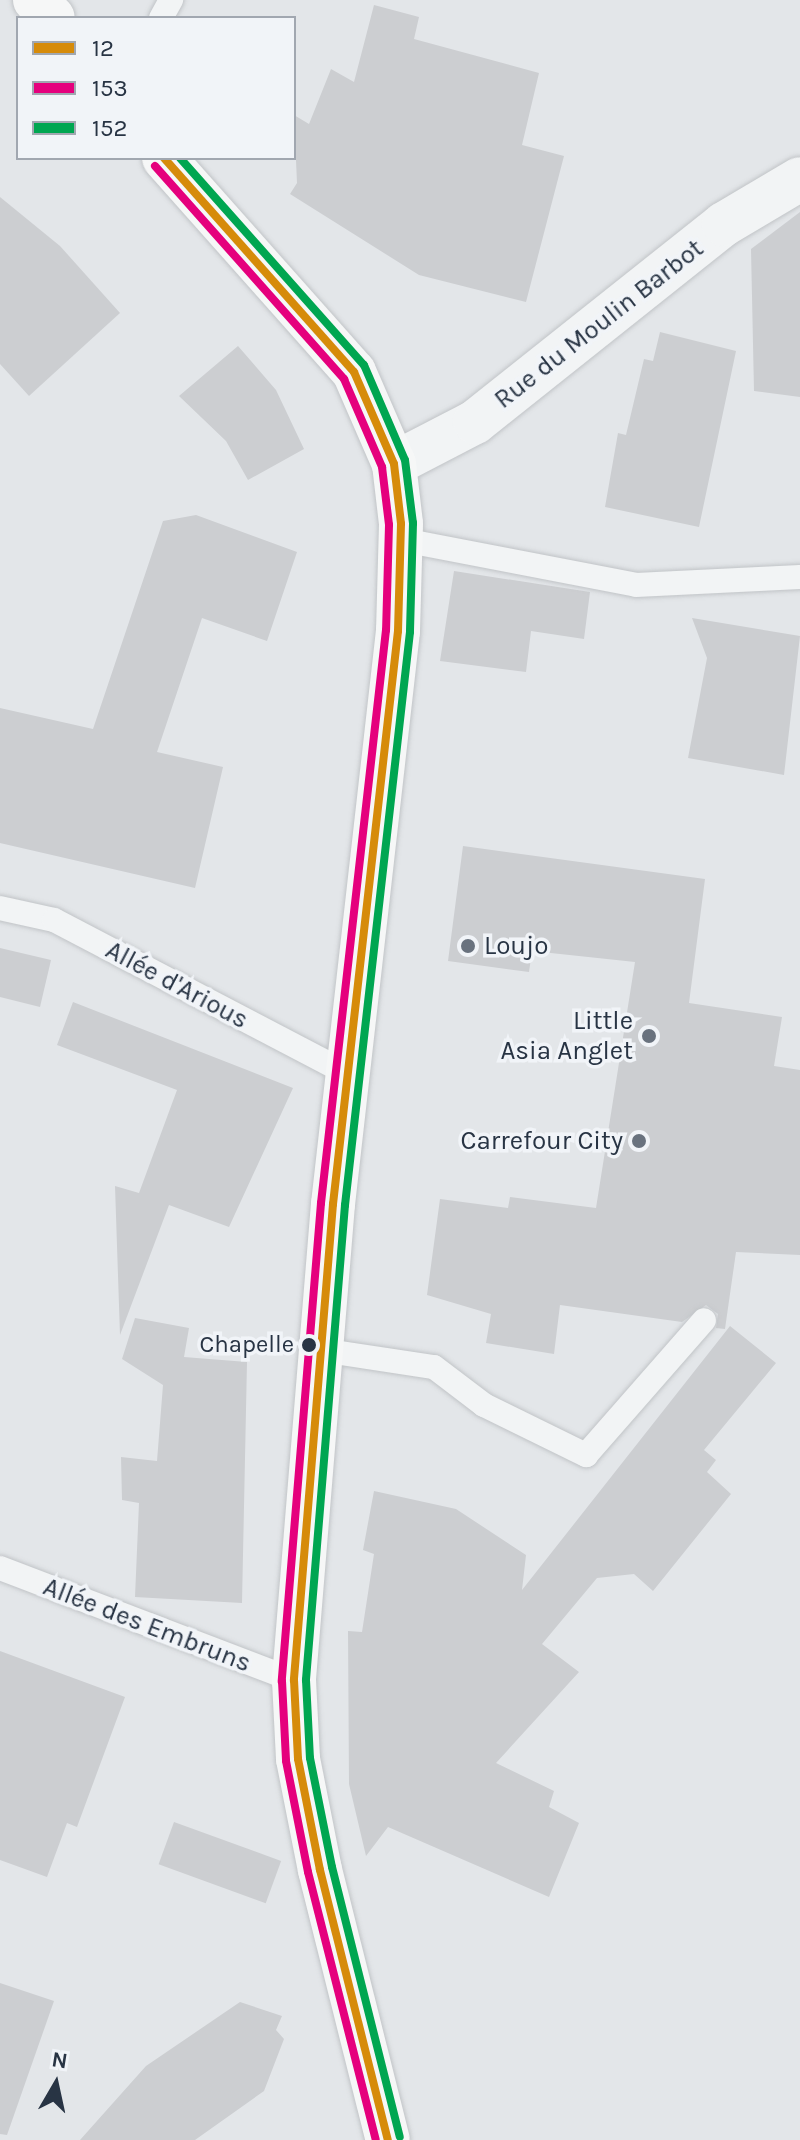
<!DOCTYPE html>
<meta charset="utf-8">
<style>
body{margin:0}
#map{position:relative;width:800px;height:2140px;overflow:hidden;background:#e3e6e9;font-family:Karla,sans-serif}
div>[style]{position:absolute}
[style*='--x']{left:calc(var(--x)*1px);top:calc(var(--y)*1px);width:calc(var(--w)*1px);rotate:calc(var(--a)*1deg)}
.building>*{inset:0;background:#ccced1;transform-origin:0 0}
.roads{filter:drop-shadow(0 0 2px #c1c4c7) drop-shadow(0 0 2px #c1c4c7)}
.service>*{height:24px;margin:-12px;padding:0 12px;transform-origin:12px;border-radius:12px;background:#f2f4f5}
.minor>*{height:44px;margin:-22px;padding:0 22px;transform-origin:22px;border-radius:22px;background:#f2f4f5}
.secondary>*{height:44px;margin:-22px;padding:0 22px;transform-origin:22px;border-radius:22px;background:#f6f7f7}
.bus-1>*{height:8px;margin:-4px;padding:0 4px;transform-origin:4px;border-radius:4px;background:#d68b0a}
.bus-2>*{height:8px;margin:-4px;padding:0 4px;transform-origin:4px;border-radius:4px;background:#e5007d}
.bus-3>*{height:8px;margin:-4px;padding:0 4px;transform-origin:4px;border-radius:4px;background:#00a651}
.dots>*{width:22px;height:22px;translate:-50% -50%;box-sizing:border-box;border:4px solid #f1f4f8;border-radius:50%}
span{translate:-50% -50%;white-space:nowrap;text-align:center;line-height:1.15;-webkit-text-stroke:7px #f1f4f8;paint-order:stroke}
.bus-label{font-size:24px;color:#283444}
.right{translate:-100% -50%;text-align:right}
.street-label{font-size:26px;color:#283444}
.poi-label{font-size:26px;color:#283444}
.left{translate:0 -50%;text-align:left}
.legend{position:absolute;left:16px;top:16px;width:280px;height:144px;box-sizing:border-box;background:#f1f4f8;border:2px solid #a1a7b0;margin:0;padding:10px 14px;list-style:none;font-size:24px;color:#283444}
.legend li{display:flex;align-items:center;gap:16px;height:40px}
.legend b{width:40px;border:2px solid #a1a7b0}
.north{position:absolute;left:16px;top:2044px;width:80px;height:80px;-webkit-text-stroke:6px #f1f4f8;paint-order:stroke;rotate:9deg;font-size:22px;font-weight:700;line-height:32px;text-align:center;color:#283444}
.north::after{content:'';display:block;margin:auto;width:28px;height:36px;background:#283444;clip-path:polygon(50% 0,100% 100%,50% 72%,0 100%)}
</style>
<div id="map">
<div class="building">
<div style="clip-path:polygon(374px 5px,419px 17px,414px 39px,539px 73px,522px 145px,564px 156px,526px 302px,419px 275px,290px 194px,297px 183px,294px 115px,309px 124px,331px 69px,354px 82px)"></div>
<div style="clip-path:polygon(0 197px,60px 246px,120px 313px,29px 396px,0 364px)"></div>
<div style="clip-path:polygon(800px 212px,800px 397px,754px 391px,751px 249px)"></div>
<div style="clip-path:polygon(660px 332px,736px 351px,699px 527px,605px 507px,618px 433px,626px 435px,644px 359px,653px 361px)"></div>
<div style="clip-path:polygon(238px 346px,276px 390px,304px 449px,248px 480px,226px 441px,179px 396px)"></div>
<div style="clip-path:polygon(196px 515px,297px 552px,267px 641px,202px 618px,157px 752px,223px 767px,195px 888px,0 843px,0 708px,93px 729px,163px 521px)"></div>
<div style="clip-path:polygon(454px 571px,590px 592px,584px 639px,531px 631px,526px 672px,440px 661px)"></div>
<div style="clip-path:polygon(692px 618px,800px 636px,784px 775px,688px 758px,707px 658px)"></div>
<div style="clip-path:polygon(463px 846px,705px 879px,689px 1003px,782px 1017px,774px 1066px,800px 1070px,800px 1255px,736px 1252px,725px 1329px,716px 1328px,718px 1314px,706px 1305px,682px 1322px,560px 1305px,554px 1354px,486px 1343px,491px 1314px,427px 1295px,440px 1199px,508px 1208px,510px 1197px,596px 1208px,635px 962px,532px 951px,529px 972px,448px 961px)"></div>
<div style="clip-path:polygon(0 948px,51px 960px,40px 1007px,0 997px)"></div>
<div style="clip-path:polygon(73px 1002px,293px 1088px,229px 1227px,169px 1205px,120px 1335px,115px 1186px,139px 1193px,177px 1090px,57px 1045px)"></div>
<div style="clip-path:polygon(135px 1318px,189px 1328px,184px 1357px,247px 1362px,242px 1603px,135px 1597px,139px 1503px,122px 1500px,121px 1457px,157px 1461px,163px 1385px,122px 1359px)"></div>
<div style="clip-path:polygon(730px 1326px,776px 1363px,704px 1450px,716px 1460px,707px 1472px,731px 1494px,653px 1591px,634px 1574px,597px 1578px,542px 1644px,579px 1672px,496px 1763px,554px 1791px,549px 1807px,579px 1823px,549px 1897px,388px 1827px,366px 1856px,349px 1784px,348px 1631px,362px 1632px,374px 1554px,363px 1550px,374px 1491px,456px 1509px,526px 1555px,522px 1590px)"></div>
<div style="clip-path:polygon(0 1651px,125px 1697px,77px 1827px,67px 1823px,47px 1877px,0 1860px)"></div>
<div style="left:174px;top:1822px;width:114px;height:45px;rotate:20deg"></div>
<div style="clip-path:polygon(0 1983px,54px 2001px,7px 2135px,0 2134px)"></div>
<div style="clip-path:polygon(240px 2002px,282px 2016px,276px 2030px,284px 2039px,264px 2091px,195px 2140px,80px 2140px,146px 2066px)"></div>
</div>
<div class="roads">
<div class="service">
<div style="--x:161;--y:18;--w:21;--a:-61"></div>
<div style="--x:403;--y:540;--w:237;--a:10.9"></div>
<div style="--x:636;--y:585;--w:164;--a:-2.8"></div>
<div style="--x:0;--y:908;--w:55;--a:12.5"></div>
<div style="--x:54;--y:920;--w:334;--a:27.6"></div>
<div style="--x:321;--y:1350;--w:114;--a:8.6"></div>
<div style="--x:434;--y:1367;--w:63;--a:37.2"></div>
<div style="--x:484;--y:1405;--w:114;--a:26.1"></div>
<div style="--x:586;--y:1455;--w:179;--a:-48.8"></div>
<div style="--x:0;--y:1568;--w:315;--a:20.9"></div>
</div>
<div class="minor">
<div style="--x:394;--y:464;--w:91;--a:-27.4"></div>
<div style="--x:475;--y:422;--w:318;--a:-38.5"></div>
<div style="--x:724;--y:224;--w:88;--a:-30.6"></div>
</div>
<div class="secondary">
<div style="--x:35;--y:0;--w:25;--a:45"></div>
<div style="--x:164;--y:158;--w:286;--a:48.4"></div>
<div style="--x:354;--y:372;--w:100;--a:66.5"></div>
<div style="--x:394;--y:464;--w:60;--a:83.3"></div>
<div style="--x:401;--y:524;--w:107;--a:91.6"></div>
<div style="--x:398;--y:631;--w:577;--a:96.47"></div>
<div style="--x:333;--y:1204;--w:478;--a:94.7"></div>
<div style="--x:294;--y:1680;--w:79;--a:87.1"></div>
<div style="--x:298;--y:1759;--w:113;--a:78.8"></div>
<div style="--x:320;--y:1870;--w:278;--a:75.9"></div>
</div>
</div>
<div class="bus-1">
<div style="--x:164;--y:158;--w:286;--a:48.4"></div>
<div style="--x:354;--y:372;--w:100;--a:66.5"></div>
<div style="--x:394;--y:464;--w:60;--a:83.3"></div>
<div style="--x:401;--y:524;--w:107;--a:91.6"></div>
<div style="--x:398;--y:631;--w:577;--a:96.47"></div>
<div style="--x:333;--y:1204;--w:478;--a:94.7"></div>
<div style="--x:294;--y:1680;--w:79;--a:87.1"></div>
<div style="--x:298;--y:1759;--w:113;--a:78.8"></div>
<div style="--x:320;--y:1870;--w:278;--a:75.9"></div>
</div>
<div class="bus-2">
<div style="--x:155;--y:166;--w:285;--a:48.4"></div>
<div style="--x:344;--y:379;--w:96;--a:66.6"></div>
<div style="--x:382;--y:467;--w:58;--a:83.1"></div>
<div style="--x:389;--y:525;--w:105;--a:91.6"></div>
<div style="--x:386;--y:630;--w:577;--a:96.47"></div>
<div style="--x:321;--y:1203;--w:480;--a:94.7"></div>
<div style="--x:282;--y:1681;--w:80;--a:87.1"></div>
<div style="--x:286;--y:1761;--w:113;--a:78.8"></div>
<div style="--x:308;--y:1872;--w:276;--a:75.8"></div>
</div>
<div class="bus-3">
<div style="--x:180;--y:158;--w:277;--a:48.4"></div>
<div style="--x:364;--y:365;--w:103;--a:66.7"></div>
<div style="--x:405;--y:460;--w:64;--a:82.8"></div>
<div style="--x:413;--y:523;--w:109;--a:91.6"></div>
<div style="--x:410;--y:632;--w:577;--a:96.47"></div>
<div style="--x:345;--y:1205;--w:477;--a:94.7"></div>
<div style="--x:306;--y:1680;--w:78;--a:87.1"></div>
<div style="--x:310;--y:1758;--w:111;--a:78.6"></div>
<div style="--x:332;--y:1867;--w:278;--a:75.9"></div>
</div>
<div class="dots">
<div style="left:468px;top:946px;background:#69727e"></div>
<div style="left:649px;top:1036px;background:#69727e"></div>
<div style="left:639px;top:1141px;background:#69727e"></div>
<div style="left:309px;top:1345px;background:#283444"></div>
</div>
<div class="bus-label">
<span class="right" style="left:294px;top:1345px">Chapelle</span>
</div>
<div class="street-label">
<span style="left:599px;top:324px;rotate:-38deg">Rue du Moulin Barbot</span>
<span style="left:177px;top:985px;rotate:28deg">Allée d'Arious</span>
<span style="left:147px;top:1625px;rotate:21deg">Allée des Embruns</span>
</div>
<div class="poi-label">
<span class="left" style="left:484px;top:946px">Loujo</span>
<span class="right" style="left:633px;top:1036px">Little<br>Asia Anglet</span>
<span class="right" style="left:623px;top:1141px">Carrefour City</span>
</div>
<ul class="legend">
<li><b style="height:10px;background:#d68b0a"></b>12</li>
<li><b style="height:10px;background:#e5007d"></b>153</li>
<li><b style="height:10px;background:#00a651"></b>152</li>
</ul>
<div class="north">N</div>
</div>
